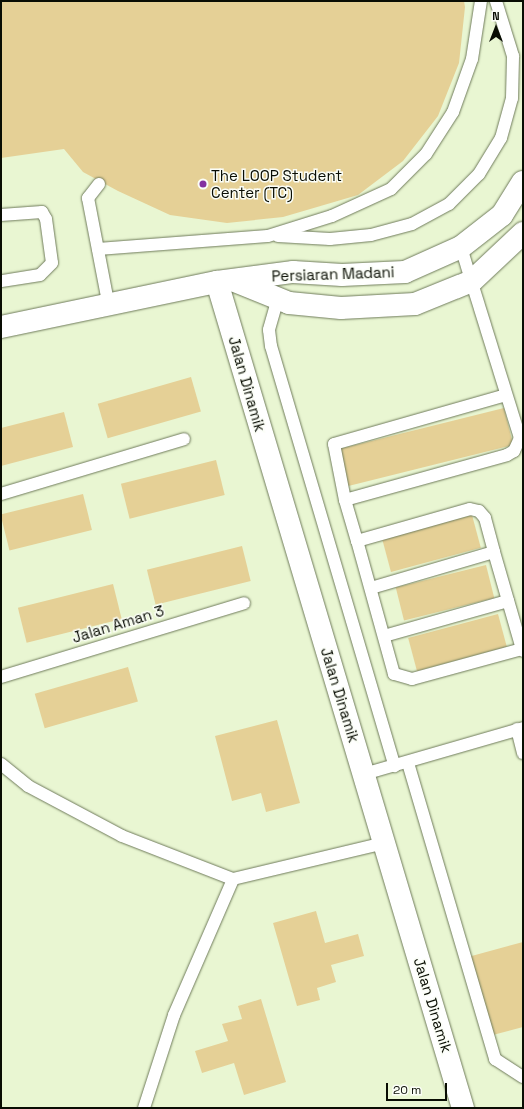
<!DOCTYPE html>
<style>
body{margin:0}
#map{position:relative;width:524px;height:1109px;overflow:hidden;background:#e9f6d2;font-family:"Space Grotesk",sans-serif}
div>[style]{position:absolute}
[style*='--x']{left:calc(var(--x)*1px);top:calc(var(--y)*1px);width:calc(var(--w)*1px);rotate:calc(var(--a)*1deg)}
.building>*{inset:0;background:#e5d096;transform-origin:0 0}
.roads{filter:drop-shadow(0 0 1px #6f7b5b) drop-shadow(0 0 1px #6f7b5b)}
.service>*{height:12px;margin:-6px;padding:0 6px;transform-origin:6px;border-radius:6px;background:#fff}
.minor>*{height:22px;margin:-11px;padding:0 11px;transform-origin:11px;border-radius:11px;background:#fff}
.tertiary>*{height:22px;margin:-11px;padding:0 11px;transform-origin:11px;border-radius:11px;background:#fff}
.dots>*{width:11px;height:11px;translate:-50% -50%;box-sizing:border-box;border:2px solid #fbfef7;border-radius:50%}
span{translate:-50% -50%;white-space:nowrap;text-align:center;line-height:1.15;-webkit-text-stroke:3px #fbfef7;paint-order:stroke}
.poi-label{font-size:15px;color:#090d03}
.left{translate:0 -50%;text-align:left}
.street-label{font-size:15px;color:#090d03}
.frame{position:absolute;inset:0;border:2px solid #090d03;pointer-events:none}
.north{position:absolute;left:476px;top:8px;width:40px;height:40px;-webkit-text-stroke:3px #fbfef7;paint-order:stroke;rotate:0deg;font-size:11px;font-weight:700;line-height:16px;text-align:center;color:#090d03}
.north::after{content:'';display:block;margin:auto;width:14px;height:18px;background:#090d03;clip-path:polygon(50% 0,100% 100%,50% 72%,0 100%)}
.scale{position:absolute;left:386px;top:1083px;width:61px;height:18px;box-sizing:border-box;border:2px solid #090d03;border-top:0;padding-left:5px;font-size:12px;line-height:14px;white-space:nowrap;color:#090d03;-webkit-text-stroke:3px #fbfef7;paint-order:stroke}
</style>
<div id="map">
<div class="building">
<div style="clip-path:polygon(1px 1px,464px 1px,465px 7px,459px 63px,438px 116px,403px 161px,358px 195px,283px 217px,227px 223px,170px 215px,118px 191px,83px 172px,64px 149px,1px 158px)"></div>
<div style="left:191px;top:377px;width:36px;height:97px;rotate:74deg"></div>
<div style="left:504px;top:408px;width:38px;height:174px;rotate:76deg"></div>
<div style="clip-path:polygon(64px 412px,73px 447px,1px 466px,1px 428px)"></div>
<div style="left:216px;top:460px;width:36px;height:98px;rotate:76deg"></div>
<div style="left:83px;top:494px;width:37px;height:85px;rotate:76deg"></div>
<div style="left:472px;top:515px;width:34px;height:93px;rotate:75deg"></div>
<div style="left:242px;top:546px;width:36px;height:98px;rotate:76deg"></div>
<div style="left:486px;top:565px;width:34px;height:93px;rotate:76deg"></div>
<div style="left:113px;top:584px;width:36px;height:98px;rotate:76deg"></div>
<div style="left:498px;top:614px;width:34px;height:93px;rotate:75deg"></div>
<div style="left:128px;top:667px;width:36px;height:97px;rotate:74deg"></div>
<div style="clip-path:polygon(277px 720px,300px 803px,266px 812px,261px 793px,232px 801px,215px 736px)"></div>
<div style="clip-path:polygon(316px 911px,325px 943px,358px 934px,364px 956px,331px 965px,336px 982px,317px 988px,320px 1000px,297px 1006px,273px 923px)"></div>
<div style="clip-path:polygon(523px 942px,523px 1027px,489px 1036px,468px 957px)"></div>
<div style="clip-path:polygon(261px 999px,286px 1082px,244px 1095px,234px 1063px,202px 1073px,195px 1051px,228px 1041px,222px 1024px,242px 1019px,238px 1006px)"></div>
</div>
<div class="roads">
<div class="service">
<div style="--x:99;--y:184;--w:18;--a:128"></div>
<div style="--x:88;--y:198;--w:106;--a:79.1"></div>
<div style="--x:1;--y:215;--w:41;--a:-4.2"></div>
<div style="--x:42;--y:212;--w:8;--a:60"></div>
<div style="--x:46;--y:219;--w:44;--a:82.2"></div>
<div style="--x:52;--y:263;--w:17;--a:135"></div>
<div style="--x:40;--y:275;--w:39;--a:171"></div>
<div style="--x:278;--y:236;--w:52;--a:3.3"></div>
<div style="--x:330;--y:239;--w:41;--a:-5.6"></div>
<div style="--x:371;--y:235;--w:42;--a:-15"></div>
<div style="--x:412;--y:224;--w:42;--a:-28.4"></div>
<div style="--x:449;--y:204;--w:42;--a:-45"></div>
<div style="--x:479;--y:174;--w:42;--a:-58.6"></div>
<div style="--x:501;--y:138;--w:41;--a:-74.6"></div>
<div style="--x:512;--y:98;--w:42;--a:-88.6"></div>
<div style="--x:513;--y:56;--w:58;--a:-107.2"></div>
<div style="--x:98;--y:249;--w:170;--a:-4.4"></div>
<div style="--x:268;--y:236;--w:67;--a:-17.4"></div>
<div style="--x:332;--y:216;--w:65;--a:-24.6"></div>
<div style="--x:391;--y:189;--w:49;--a:-45"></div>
<div style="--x:426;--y:154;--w:50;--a:-57.3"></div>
<div style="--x:453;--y:112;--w:56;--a:-70.3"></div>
<div style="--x:472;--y:59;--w:59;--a:-81.2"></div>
<div style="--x:278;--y:298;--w:33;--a:106"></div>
<div style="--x:269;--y:330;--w:16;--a:83"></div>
<div style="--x:271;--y:346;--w:438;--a:73.6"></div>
<div style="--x:1;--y:494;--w:191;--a:-16.7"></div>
<div style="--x:345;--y:500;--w:57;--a:-101.1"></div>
<div style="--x:334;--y:444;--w:179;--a:-15.9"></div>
<div style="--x:357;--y:541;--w:43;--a:-106.3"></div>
<div style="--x:345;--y:500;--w:168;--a:-15.5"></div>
<div style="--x:507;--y:455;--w:8;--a:-30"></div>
<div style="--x:514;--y:451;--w:14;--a:-65"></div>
<div style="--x:520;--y:438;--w:200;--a:-107.2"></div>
<div style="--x:371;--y:588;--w:128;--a:-16.3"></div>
<div style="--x:384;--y:636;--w:129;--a:-15.8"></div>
<div style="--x:522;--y:649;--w:114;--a:164.7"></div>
<div style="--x:412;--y:679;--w:19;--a:-164"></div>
<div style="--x:394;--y:674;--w:138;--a:-105.5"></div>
<div style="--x:357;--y:541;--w:117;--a:-15.8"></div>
<div style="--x:470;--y:509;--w:9;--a:13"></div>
<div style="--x:479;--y:511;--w:9;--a:49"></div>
<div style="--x:485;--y:518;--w:35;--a:75"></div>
<div style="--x:494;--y:552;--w:101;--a:73.9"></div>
<div style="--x:522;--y:649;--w:2;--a:63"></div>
<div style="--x:1;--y:677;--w:254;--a:-16.9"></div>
<div style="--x:517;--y:729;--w:25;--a:76"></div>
<div style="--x:408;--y:763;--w:309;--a:73.6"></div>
<div style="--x:495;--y:1059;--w:33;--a:33"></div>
<div style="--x:1;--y:764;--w:35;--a:39"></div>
<div style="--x:28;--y:786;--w:106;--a:28"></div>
<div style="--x:122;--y:836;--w:119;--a:21.2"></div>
<div style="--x:233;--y:879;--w:155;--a:-13.4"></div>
<div style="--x:364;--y:774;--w:166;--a:-16.1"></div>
<div style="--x:144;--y:1108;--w:98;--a:-72.1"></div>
<div style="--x:174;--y:1015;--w:148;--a:-66.5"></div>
</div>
<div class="minor">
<div style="--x:217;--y:282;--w:862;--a:73.42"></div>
</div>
<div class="tertiary">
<div style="--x:235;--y:281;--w:58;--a:22.2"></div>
<div style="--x:289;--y:303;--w:52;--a:5.5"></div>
<div style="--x:341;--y:308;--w:74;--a:-3.1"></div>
<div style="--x:415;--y:304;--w:61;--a:-22"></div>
<div style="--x:472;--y:281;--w:70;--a:-43.3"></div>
<div style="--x:1;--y:327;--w:221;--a:-11.8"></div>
<div style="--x:217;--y:282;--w:77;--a:-7.5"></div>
<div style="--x:293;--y:272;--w:49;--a:3.5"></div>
<div style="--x:342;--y:275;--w:63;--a:-2.7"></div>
<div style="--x:405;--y:272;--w:61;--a:-24.1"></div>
<div style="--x:461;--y:247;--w:52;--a:-38"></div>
<div style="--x:502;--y:215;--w:39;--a:-58"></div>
</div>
</div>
<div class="dots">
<div style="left:203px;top:184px;background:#8431a0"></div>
</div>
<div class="poi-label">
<span class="left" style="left:211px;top:184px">The LOOP Student<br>Center (TC)</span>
</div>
<div class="street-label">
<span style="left:333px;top:274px;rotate:-2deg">Persiaran Madani</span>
<span style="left:247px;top:384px;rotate:74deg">Jalan Dinamik</span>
<span style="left:118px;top:624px;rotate:-17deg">Jalan Aman 3</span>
<span style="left:340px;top:695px;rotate:73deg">Jalan Dinamik</span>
<span style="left:433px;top:1005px;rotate:73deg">Jalan Dinamik</span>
</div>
<div class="frame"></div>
<div class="north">N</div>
<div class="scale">20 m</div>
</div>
